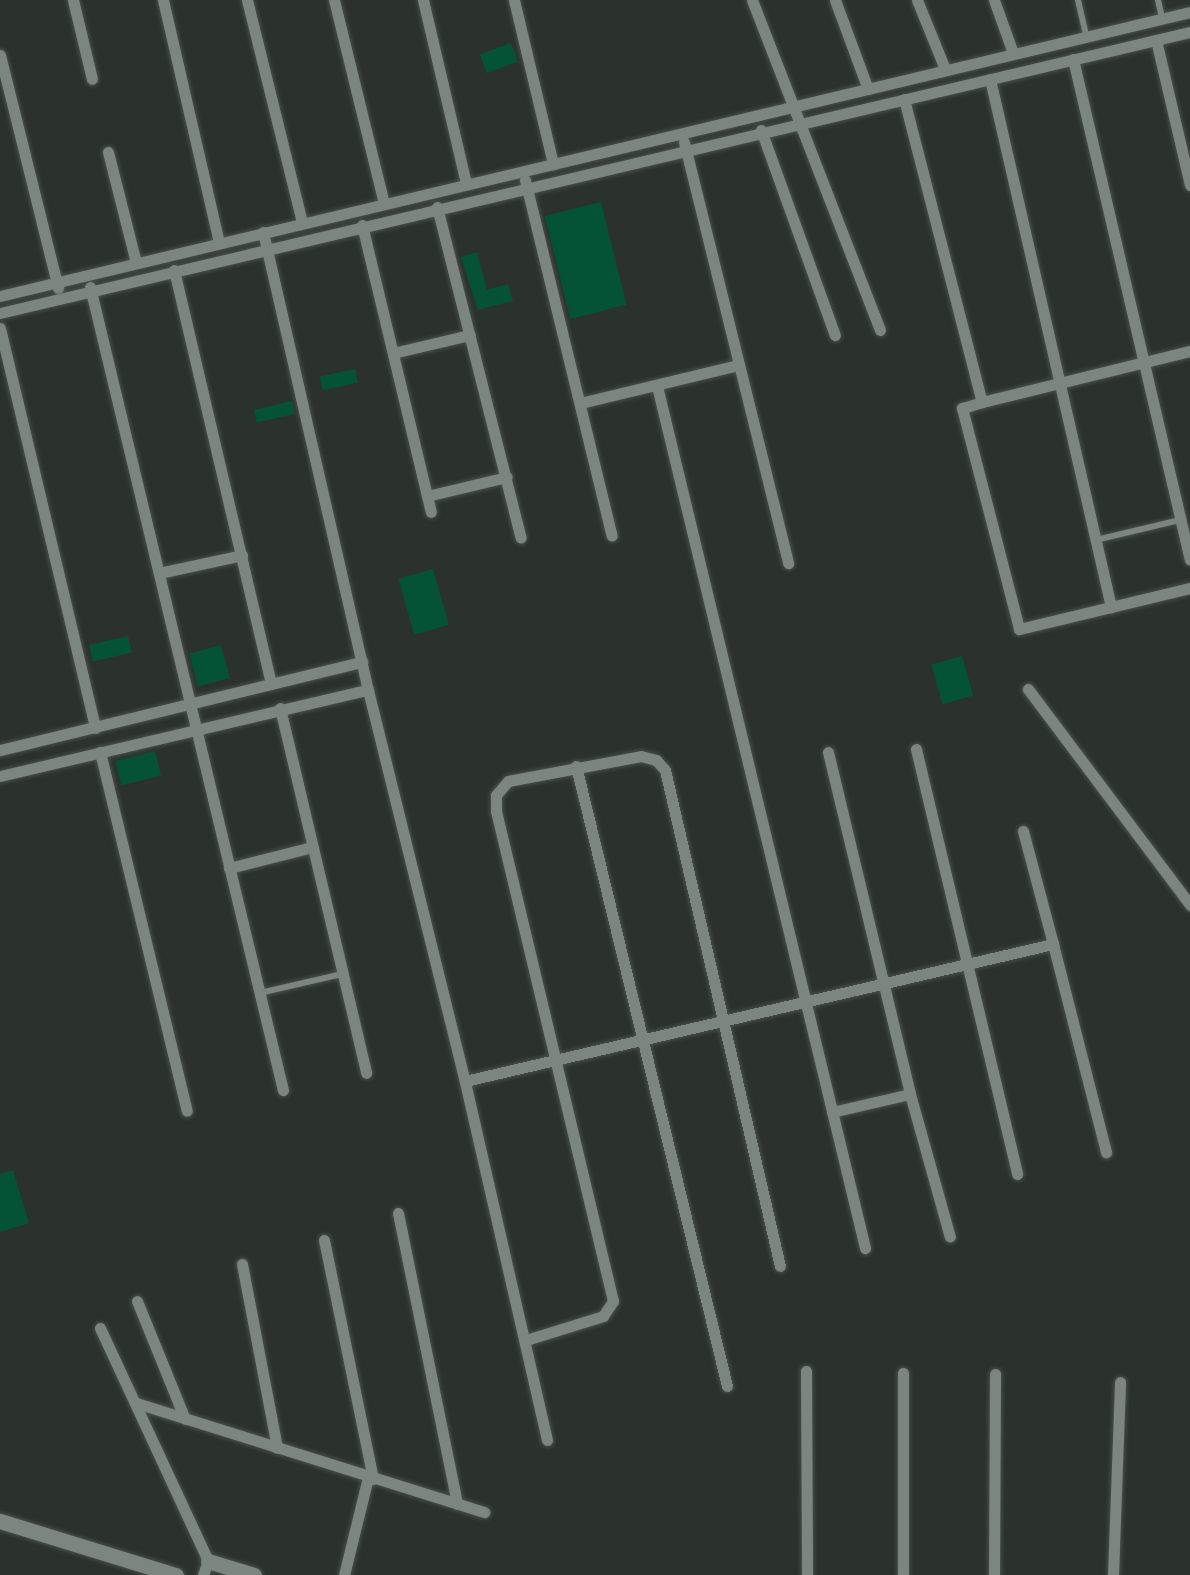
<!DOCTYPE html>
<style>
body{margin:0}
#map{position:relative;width:1190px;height:1575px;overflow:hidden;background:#2b322e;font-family:Signika,sans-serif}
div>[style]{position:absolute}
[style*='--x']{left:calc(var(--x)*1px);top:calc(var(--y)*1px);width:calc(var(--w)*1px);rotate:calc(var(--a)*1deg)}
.building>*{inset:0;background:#045337;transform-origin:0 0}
.roads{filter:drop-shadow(0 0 2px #494f4b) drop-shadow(0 0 2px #494f4b)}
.service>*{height:6px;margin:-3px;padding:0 3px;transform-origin:3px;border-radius:3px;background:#7d8580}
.minor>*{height:11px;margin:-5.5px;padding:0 5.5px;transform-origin:5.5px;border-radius:5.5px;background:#7d8580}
.tertiary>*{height:15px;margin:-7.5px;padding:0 7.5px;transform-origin:7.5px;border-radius:7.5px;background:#7d8580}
span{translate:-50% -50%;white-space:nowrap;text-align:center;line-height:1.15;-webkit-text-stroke:9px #2b322e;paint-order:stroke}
</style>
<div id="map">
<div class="building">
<div style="left:511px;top:43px;width:20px;height:33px;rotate:70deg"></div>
<div style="left:601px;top:202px;width:106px;height:58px;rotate:76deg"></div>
<div style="clip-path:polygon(477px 252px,487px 290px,508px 284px,513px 301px,478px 310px,461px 257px)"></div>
<div style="left:355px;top:369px;width:14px;height:36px;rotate:78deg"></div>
<div style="left:292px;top:401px;width:13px;height:39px;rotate:77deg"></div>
<div style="left:433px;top:569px;width:58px;height:36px;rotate:74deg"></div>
<div style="left:128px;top:636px;width:17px;height:40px;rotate:77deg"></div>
<div style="left:221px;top:645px;width:34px;height:33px;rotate:75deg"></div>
<div style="left:962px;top:656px;width:41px;height:32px;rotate:74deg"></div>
<div style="left:155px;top:751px;width:25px;height:41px;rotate:76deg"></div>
<div style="clip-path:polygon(13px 1170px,29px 1223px,0 1232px,0 1174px)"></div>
</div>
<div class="roads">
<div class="service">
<div style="--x:1078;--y:0;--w:36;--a:77"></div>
<div style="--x:1158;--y:0;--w:17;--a:77"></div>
<div style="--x:1096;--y:540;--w:86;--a:-13.4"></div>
<div style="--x:260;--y:993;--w:84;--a:-13"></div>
</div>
<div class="minor">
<div style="--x:73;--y:0;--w:81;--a:76.5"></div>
<div style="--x:163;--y:0;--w:249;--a:77"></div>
<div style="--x:247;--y:0;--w:229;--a:76.1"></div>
<div style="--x:334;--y:0;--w:209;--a:76.2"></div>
<div style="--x:423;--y:0;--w:189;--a:76.8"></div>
<div style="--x:514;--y:0;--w:169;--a:76.6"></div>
<div style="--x:752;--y:0;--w:354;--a:68.8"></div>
<div style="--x:835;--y:0;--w:95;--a:69.7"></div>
<div style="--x:917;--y:0;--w:74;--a:67.9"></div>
<div style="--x:994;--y:0;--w:56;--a:70.3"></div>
<div style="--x:1156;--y:40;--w:149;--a:76.8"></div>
<div style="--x:0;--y:55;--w:240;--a:76"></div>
<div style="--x:1073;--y:59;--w:514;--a:76.86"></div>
<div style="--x:990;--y:79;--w:542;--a:77.09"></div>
<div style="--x:904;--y:99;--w:313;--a:75.6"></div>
<div style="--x:982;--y:402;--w:21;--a:163"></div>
<div style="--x:962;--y:408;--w:228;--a:75.5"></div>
<div style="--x:1019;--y:629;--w:176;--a:-13.5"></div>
<div style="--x:761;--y:130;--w:218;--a:70.2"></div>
<div style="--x:684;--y:142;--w:434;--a:76.1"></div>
<div style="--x:108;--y:152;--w:114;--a:75.8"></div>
<div style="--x:525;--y:180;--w:366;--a:76.3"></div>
<div style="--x:437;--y:207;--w:341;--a:75.8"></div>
<div style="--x:362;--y:225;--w:295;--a:76.5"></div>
<div style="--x:263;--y:232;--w:470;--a:77.1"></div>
<div style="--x:368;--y:690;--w:403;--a:76.1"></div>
<div style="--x:174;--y:270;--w:425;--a:76.8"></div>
<div style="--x:90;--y:287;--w:826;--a:76.49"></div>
<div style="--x:0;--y:296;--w:1223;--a:-13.42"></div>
<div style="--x:0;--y:313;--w:1223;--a:-13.29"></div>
<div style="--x:0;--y:328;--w:411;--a:76.6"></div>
<div style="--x:393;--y:353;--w:79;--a:-13.2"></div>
<div style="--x:657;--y:386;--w:887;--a:76.43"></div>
<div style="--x:982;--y:402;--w:214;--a:-13.8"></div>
<div style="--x:580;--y:403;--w:163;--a:-13.5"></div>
<div style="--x:427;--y:496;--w:82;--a:-13.4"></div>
<div style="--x:159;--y:573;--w:85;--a:-12.2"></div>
<div style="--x:1028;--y:689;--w:270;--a:53.1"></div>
<div style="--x:280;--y:708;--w:375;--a:76.7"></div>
<div style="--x:916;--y:749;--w:437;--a:76.6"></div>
<div style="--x:0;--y:750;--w:373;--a:-13.7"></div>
<div style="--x:100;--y:752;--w:369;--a:76.4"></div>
<div style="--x:828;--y:752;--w:352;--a:76.5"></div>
<div style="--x:910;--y:1094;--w:148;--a:74.4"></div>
<div style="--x:576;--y:766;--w:638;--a:76.31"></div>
<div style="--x:0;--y:776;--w:378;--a:-13.2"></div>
<div style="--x:1023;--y:831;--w:117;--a:75.1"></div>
<div style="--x:229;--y:868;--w:86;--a:-14.2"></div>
<div style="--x:832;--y:1112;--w:80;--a:-13"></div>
<div style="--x:398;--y:1213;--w:297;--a:78.5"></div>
<div style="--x:324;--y:1240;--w:244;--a:78.4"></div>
<div style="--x:242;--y:1264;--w:187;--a:79.2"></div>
<div style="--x:137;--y:1301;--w:127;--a:67.9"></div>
<div style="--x:100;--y:1328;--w:257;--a:65.1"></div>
<div style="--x:208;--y:1561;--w:15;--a:110"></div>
<div style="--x:526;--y:1340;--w:81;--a:-17.3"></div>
<div style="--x:603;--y:1316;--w:18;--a:-56"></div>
<div style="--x:613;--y:1301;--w:504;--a:-103.43"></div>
<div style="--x:496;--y:811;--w:16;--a:-90"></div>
<div style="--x:496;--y:795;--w:18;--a:-49"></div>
<div style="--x:508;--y:781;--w:135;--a:-10.6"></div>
<div style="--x:641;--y:756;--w:16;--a:15"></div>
<div style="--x:656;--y:760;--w:13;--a:48"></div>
<div style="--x:665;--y:770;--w:509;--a:76.95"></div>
<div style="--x:806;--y:1371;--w:204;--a:89.7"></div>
<div style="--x:903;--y:1373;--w:202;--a:90"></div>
<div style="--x:136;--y:1403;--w:365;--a:17.4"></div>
<div style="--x:547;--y:1440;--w:368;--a:-102.9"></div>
<div style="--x:465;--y:1081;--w:604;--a:-13.12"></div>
<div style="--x:1053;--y:944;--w:215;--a:75.7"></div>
<div style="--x:344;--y:1575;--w:101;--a:-76.2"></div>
<div style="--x:994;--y:1575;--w:201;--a:-89.7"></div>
<div style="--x:1113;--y:1575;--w:193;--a:-87.9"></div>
</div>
<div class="tertiary">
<div style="--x:0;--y:1521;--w:184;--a:17.1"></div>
<div style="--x:208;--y:1561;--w:48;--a:16.9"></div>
</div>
</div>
</div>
